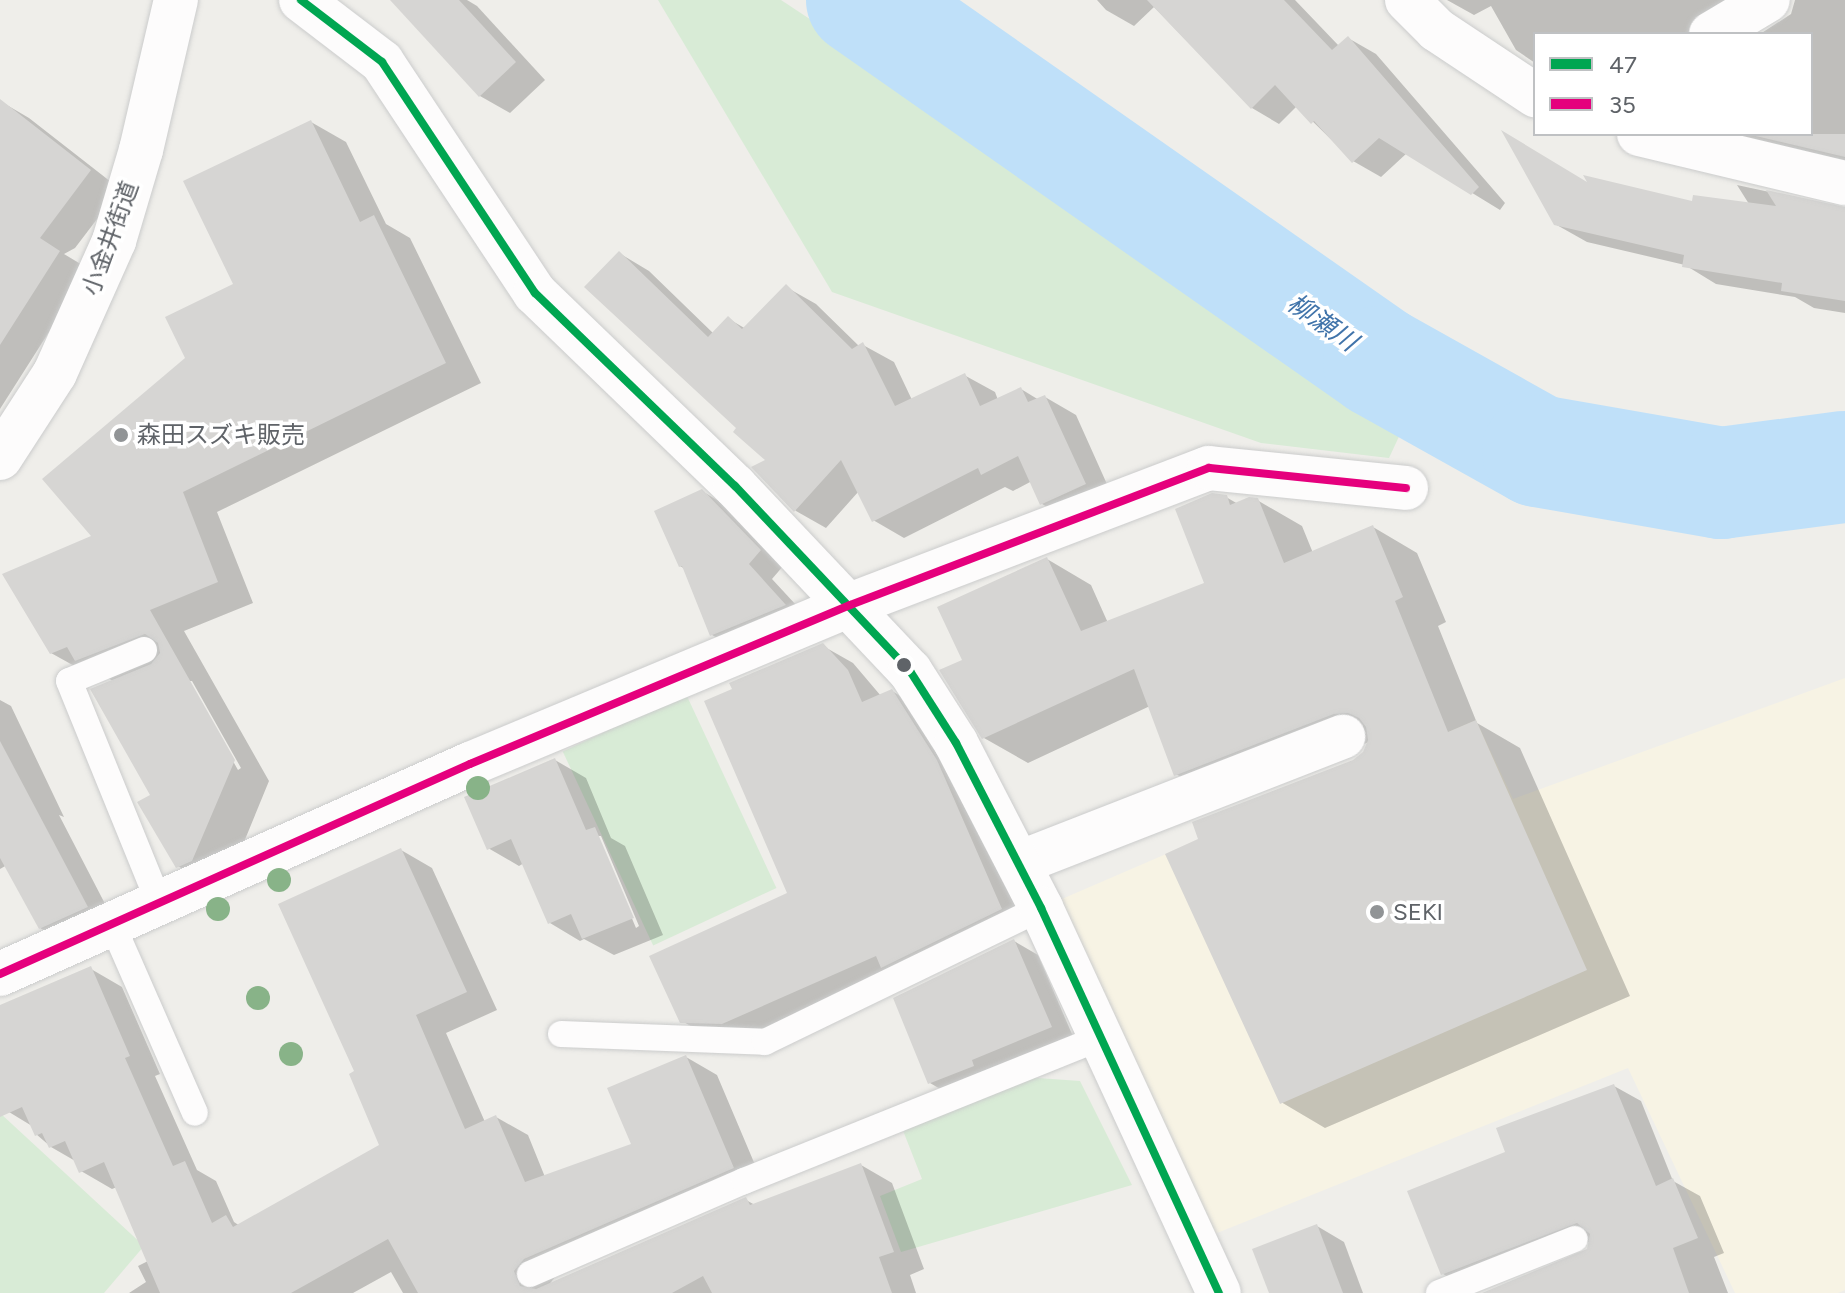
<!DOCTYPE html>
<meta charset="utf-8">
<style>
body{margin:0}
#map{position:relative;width:1845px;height:1293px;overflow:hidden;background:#efeeea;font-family:Figtree,"Noto Sans JP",sans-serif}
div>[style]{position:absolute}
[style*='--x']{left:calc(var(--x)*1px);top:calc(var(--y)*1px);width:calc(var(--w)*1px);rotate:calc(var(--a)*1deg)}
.commercial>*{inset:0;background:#f7f3e4}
.green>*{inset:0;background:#d8ebd6;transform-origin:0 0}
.shadow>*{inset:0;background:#0003}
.river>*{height:112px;margin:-56px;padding:0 56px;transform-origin:56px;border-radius:56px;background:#bfe0f9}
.building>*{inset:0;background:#d6d5d3}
.roads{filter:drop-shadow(0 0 2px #cbcccc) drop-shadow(0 0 2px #cbcccc)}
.service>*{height:26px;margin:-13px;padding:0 13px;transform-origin:13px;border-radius:13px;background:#fdfcfc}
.minor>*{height:44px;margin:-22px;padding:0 22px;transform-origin:22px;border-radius:22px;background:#fdfcfc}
.tertiary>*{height:44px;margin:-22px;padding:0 22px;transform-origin:22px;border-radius:22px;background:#fdfcfc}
.bus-1>*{height:8px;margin:-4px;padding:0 4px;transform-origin:4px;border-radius:4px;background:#00a651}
.bus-2>*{height:8px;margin:-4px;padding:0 4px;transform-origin:4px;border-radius:4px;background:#e5007d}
.trees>*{width:24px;height:24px;margin:-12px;border-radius:50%;background:#88b388}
.dots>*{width:22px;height:22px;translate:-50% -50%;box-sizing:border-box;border:4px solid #fff;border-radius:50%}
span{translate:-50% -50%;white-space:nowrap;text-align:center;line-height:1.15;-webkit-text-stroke:7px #fff;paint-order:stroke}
.street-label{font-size:24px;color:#5f6368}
.poi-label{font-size:24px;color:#5f6368}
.left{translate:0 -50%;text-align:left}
.water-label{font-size:26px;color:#4174aa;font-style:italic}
.legend{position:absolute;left:1533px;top:32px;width:280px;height:104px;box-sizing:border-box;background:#fff;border:2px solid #bfc1c3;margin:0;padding:10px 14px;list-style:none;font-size:24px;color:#5f6368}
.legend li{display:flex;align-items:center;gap:16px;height:40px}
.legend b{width:40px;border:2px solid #bfc1c3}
</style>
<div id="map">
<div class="commercial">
<div style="clip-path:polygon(1845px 678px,1845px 1290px,1838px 1293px,1735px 1293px,1628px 1068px,1197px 1241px,1041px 908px,1476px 720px,1513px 799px)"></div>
</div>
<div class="green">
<div style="clip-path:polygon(658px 0,781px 0,1409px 415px,1389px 458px,1261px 443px,832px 292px)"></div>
<div style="left:686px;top:694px;width:214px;height:136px;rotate:65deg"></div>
<div style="clip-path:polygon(1024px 1077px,1080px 1081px,1132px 1185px,901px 1252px,880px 1196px,922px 1179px,902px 1128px)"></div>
<div style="clip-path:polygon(0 1113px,144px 1246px,104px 1293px,0 1293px)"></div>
</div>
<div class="shadow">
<div style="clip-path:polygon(434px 0,467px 0,477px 6px,545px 80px,510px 113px,480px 96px)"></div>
<div style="clip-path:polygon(1097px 0,1295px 0,1339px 46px,1348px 38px,1376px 54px,1505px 203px,1500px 210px,1407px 153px,1381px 177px,1353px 161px,1297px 106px,1279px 124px,1252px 108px,1154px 7px,1134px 26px,1106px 10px)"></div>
<div style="clip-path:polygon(1447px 0,1780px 0,1728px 34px,1535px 34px,1535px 63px,1516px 50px,1491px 6px,1474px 15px)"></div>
<div style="clip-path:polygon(1795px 0,1845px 0,1845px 166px,1722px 134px,1811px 134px,1811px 34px,1760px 34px,1791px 14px)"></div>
<div style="clip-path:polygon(0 101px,29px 118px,120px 189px,75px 248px,64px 254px,89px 269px,0 409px)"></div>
<div style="clip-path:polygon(evenodd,311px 122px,346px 142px,386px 224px,410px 238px,481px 383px,217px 512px,253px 603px,184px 631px,269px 781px,228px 881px,213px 887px,178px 866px,113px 681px,94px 670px,87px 673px,51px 653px,95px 537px,188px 359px,235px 285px,311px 122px,188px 681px,192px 681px,241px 768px,238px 770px,188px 681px)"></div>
<div style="clip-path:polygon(1737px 185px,1845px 208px,1845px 313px,1814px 308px,1795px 297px,1716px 284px,1685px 265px,1587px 242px,1555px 224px,1592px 186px,1694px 203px,1749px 204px)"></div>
<div style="clip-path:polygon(619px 253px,649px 271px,714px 334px,729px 319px,746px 329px,786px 287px,816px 304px,860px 347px,863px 345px,894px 362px,912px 400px,964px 375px,995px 392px,998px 400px,1021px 389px,1039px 400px,1045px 397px,1076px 415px,1115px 502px,1072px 521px,1042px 504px,1032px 481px,1013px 491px,1005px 487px,904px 538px,873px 520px,859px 491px,826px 528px,796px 511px,754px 467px,769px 461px,739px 428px)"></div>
<div style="clip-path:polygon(702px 491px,727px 506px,784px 565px,772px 579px,809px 619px,737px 649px,712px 635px,685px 569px,680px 566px)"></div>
<div style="clip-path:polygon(1226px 497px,1238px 504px,1257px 500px,1302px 526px,1313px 553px,1373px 527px,1417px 553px,1446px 622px,1438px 626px,1477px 723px,1520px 748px,1630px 996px,1325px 1128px,1281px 1102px,1354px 762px,1365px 753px,1369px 742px,1220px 800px,1176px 774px,1150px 706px,1028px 763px,984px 738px,964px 661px,1047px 559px,1091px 585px,1108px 623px,1207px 584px)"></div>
<div style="clip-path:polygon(823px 646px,853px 663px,881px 696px,892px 691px,922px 709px,1031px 927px,754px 1041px,713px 1039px,682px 1021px,790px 894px)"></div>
<div style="clip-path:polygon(0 700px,11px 706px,64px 817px,59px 815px,116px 925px,70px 945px,40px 928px,7px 865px,0 869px)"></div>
<div style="clip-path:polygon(evenodd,555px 760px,586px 778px,611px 838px,625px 846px,663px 935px,614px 955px,584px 939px,580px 941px,550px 923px,524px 863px,519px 866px,488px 848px,555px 760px,597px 836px,601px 836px,639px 926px,636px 928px,597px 836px)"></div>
<div style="clip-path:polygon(401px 850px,432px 868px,497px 1010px,446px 1033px,485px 1122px,496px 1117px,528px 1135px,545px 1177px,633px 1145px,686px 1057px,717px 1075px,764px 1186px,555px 1277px,548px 1286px,746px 1200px,755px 1205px,861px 1165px,892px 1183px,924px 1269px,910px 1275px,916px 1293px,403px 1293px,391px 1272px,353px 1293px,129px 1293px,146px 1282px,138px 1266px,148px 1261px,117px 1187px,112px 1189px,81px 1171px,77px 1162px,51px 1147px,36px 1134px,32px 1126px,9px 1112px,0 1094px,0 1007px,91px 969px,122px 987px,160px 1074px,155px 1076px,197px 1170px,216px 1181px,234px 1222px,240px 1226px,382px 1146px,357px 1072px)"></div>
<div style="clip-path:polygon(1014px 941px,1038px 955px,1075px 1041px,954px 1097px,930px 1083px)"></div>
<div style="clip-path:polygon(1614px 1086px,1641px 1101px,1673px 1181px,1700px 1196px,1724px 1253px,1714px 1257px,1728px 1293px,1488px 1293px,1590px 1249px,1591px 1241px,1470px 1289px,1443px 1274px,1508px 1153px)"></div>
<div style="clip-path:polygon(1317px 1226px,1344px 1242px,1363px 1293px,1271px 1293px)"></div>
</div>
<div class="river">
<div style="--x:862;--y:0;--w:631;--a:35"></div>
<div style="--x:1379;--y:362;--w:182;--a:29.2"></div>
<div style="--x:1538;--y:451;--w:186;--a:9.9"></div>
<div style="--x:1721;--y:483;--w:125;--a:-7.4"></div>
</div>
<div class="building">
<div style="clip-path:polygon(390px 0,459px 0,516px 62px,479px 97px)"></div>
<div style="clip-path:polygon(1147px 0,1284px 0,1332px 50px,1348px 36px,1479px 187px,1471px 195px,1379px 138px,1352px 163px,1314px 121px,1311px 124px,1275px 85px,1251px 109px)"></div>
<div style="clip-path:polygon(0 99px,91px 170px,40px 238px,60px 251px,0 345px)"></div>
<div style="clip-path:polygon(311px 120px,360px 222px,374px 215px,446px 363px,183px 492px,218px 582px,150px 610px,235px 760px,192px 861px,176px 868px,137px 802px,150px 795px,90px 689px,151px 664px,160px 653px,158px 643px,145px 634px,75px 661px,67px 647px,50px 654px,2px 574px,91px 536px,42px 479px,185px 358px,165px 317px,233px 284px,183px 181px)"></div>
<div style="clip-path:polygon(1501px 130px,1587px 182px,1583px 175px,1692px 201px,1693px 195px,1776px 206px,1766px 190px,1845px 207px,1845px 301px,1781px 291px,1782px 283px,1682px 267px,1684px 255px,1554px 225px)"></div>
<div style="clip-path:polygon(1747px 134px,1845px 134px,1845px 157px)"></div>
<div style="clip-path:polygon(619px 251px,708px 337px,728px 316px,742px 329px,786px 284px,852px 349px,863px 342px,895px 406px,965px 373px,980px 406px,1021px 387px,1028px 402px,1045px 395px,1086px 484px,1040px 505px,1018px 456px,981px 475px,978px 468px,872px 522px,841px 460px,794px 512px,751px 467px,765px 460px,733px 432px,736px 428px,584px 287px)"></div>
<div style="clip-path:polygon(702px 489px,761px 550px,749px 564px,786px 605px,710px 636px,682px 566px,679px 567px,654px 511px)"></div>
<div style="clip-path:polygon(1212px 493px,1227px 495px,1230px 505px,1249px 497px,1258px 498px,1284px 563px,1373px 525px,1403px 597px,1395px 601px,1448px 732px,1476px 720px,1587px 970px,1280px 1104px,1165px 854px,1198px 839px,1192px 822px,1353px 760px,1363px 752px,1368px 740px,1366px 727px,1359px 718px,1348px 713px,1334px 714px,1174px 776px,1134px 669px,982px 739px,939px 670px,962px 660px,937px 607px,1047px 557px,1081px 631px,1204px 583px,1175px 509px)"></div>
<div style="clip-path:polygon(823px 643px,848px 670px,862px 702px,892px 689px,937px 760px,1002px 909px,881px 968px,876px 956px,722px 1024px,680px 1023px,649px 956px,787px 893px,704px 701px,732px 689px,729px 683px)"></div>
<div style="clip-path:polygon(0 741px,88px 907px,39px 929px,0 858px)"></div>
<div style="clip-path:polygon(555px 758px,586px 830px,595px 827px,634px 918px,582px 939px,571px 914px,548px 924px,511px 839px,487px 850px,464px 797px)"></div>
<div style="clip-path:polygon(401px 848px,467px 992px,416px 1015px,465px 1129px,496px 1115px,525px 1182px,631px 1144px,607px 1088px,686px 1055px,734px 1168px,524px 1259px,514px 1271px,520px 1286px,536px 1289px,746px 1197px,750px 1205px,861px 1163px,894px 1252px,879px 1257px,892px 1293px,712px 1293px,703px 1276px,672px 1293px,418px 1293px,388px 1239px,291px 1293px,160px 1293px,104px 1162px,79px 1173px,65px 1141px,49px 1148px,42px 1133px,35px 1136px,22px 1107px,0 1117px,0 1005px,91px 966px,130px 1056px,125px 1058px,173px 1166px,185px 1161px,212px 1223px,226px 1215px,233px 1227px,379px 1145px,349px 1074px,354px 1071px,278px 904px)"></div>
<div style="clip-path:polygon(1014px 939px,1052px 1027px,972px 1060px,974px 1066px,928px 1084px,893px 998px)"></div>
<div style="clip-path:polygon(1614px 1084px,1656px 1186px,1673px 1178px,1698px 1238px,1673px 1248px,1689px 1293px,1482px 1293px,1587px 1249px,1590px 1234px,1577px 1223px,1441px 1275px,1407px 1191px,1505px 1152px,1496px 1128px)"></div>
<div style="clip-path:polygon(1317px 1224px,1343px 1293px,1269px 1293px,1252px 1249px)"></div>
</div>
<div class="roads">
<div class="service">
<div style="--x:144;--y:650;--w:81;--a:157.5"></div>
<div style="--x:69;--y:681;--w:240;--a:67.9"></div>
<div style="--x:112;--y:924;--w:206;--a:66.3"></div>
<div style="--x:561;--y:1034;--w:204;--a:2.2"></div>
<div style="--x:765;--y:1042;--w:307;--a:-25.9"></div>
<div style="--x:530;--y:1274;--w:233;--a:-23.5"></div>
<div style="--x:744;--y:1181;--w:387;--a:-21.9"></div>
<div style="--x:1439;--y:1293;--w:146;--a:-21.7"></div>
</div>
<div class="minor">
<div style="--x:1407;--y:0;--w:42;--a:45"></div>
<div style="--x:1437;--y:30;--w:118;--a:33.6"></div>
<div style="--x:1711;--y:34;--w:66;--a:-30.8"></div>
<div style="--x:1639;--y:134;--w:212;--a:13.4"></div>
<div style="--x:1019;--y:863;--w:348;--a:-21.3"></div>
<div style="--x:0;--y:974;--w:515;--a:-24.08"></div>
<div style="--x:470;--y:764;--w:412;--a:-22.7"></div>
<div style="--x:850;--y:605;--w:384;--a:-20.9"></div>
<div style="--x:1209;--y:468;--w:198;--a:5.8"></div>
</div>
<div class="tertiary">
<div style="--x:301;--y:0;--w:102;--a:37.4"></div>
<div style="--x:382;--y:62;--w:277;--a:56.5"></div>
<div style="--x:535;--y:293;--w:278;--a:44"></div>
<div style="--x:735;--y:486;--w:255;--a:46.6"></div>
<div style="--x:910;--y:671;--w:85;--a:57.4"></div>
<div style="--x:956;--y:743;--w:186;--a:62.7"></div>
<div style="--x:1041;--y:908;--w:424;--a:65.2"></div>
<div style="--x:0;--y:458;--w:101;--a:-57.1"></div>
<div style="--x:55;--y:373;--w:145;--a:-65.9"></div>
<div style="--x:114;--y:241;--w:95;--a:-73.5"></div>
<div style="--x:141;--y:150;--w:154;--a:-76.9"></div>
</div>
</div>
<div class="bus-1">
<div style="--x:301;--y:0;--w:102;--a:37.4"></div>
<div style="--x:382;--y:62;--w:277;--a:56.5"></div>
<div style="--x:535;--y:293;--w:278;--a:44"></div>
<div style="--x:735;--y:486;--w:255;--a:46.6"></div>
<div style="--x:910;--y:671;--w:85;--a:57.4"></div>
<div style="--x:956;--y:743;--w:186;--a:62.7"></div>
<div style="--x:1041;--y:908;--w:424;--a:65.2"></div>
</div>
<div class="bus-2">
<div style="--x:0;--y:974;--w:515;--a:-24.08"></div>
<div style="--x:470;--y:764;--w:412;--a:-22.7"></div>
<div style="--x:850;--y:605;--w:384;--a:-20.9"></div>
<div style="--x:1209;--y:468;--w:198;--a:5.8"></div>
</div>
<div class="trees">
<div style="left:478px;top:788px"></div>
<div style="left:279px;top:880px"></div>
<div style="left:218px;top:909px"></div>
<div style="left:258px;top:998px"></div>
<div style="left:291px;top:1054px"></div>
</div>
<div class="dots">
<div style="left:121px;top:435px;background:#919496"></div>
<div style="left:904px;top:665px;background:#5f6368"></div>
<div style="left:1377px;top:912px;background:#919496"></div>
</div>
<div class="street-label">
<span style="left:110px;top:238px;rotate:-70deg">小金井街道</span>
</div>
<div class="poi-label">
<span class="left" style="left:137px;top:435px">森田スズキ販売</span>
<span class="left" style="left:1393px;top:912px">SEKI</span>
</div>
<div class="water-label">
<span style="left:1322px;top:323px;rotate:35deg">柳瀬川</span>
</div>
<ul class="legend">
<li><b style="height:10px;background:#00a651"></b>47</li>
<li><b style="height:10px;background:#e5007d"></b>35</li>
</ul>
</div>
